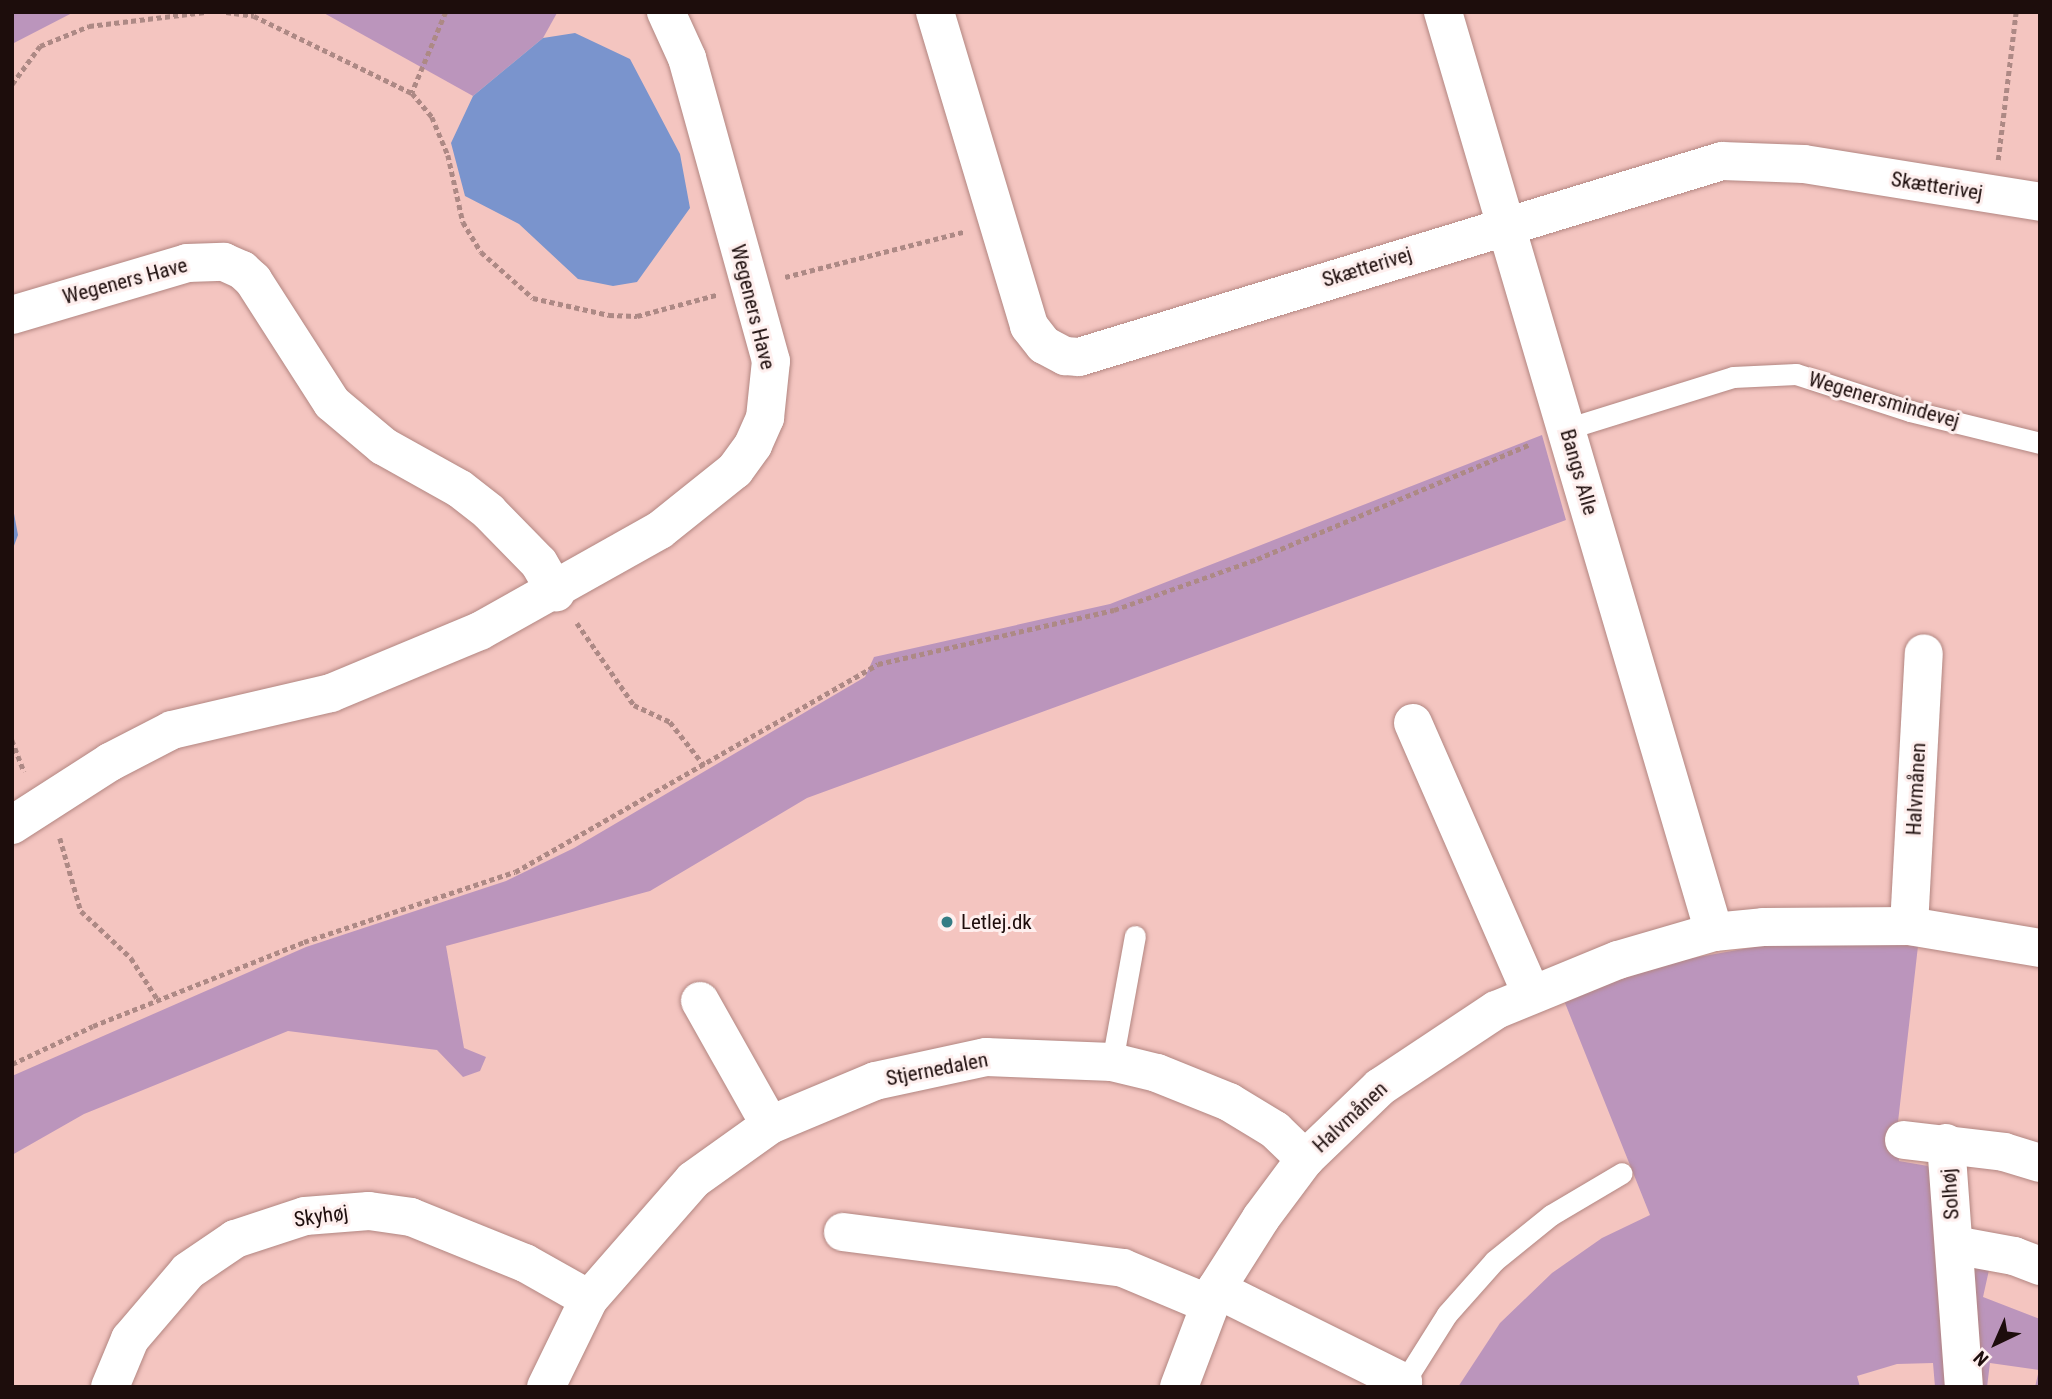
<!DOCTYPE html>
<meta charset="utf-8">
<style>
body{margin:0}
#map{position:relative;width:2052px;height:1399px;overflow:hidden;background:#f4c5c0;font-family:"Roboto Condensed",sans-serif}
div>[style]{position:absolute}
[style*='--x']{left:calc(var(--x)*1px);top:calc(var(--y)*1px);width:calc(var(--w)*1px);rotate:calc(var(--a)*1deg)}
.green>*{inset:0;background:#bb95bc}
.water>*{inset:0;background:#7a94cd}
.path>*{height:4.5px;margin-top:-2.25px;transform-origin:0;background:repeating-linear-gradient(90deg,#ad8985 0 5px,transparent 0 8.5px)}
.roads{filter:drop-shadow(0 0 2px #b28681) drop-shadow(0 0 2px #b28681)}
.service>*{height:21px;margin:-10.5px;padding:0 10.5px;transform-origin:10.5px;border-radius:10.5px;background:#fff}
.minor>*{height:38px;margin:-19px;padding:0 19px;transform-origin:19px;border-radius:19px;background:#fff}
.dots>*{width:19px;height:19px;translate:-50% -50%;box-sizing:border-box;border:4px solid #feefee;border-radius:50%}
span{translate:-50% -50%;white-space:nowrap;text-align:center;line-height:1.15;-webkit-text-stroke:6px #feefee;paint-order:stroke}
.street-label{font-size:21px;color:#1d0d0c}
.poi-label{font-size:21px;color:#1d0d0c}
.left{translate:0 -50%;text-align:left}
.frame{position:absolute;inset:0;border:14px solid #1d0d0c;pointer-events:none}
.north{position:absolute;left:1961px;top:1308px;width:70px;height:70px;-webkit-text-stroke:5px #feefee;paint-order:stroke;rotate:224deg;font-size:19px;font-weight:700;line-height:28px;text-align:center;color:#1d0d0c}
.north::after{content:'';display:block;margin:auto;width:24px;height:32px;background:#1d0d0c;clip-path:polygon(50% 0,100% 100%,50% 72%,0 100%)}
</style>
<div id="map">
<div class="green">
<div style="clip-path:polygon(12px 12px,74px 12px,12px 44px)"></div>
<div style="clip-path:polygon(322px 12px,556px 12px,557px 13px,543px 38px,473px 96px)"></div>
<div style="clip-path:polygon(1542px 435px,1566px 520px,807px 798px,650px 891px,446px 946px,464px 1048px,486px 1057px,480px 1071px,463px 1077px,437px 1050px,288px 1031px,84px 1114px,12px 1155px,12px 1076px,306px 947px,506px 881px,574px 848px,865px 677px,874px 657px,1110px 604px)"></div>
<div style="clip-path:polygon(1833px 942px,1918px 946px,1898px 1122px,1899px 1161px,1928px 1166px,1934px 1174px,1946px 1386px,1935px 1387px,1933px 1363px,1897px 1364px,1857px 1376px,1860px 1387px,1458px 1387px,1500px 1323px,1552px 1273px,1602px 1238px,1650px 1215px,1563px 998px,1681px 960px,1760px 946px)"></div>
<div style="clip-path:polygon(1974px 1267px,1989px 1270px,1983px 1297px,2040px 1319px,2040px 1387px,2035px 1387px,2039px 1370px,1990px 1363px,1987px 1387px,1983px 1387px)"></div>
</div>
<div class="water">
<div style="clip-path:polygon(575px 33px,630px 59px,680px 154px,690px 208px,637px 282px,613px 286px,578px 279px,519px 224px,465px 196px,451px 143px,473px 96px,543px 38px)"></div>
<div style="clip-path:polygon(12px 503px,18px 535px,12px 551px)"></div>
</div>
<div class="path">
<div style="--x:226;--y:12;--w:28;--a:8"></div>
<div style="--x:254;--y:16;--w:176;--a:26"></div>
<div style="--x:446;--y:12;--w:88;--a:112.8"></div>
<div style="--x:412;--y:93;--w:31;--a:50"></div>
<div style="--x:432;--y:117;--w:41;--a:67.2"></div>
<div style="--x:448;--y:155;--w:69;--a:77.4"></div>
<div style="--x:463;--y:222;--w:35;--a:59"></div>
<div style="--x:481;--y:252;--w:69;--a:41.5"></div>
<div style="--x:533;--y:298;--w:78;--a:12.6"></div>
<div style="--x:609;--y:315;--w:28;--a:2"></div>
<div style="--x:637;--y:316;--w:82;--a:-14.9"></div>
<div style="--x:12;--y:84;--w:47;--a:-53.6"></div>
<div style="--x:40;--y:46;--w:53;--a:-22.2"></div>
<div style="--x:89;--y:26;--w:117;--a:-6.9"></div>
<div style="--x:1998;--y:160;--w:149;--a:-83.1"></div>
<div style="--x:785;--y:277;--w:184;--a:-14.2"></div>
<div style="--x:577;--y:623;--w:100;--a:55.2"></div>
<div style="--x:634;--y:705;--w:40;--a:25"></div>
<div style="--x:670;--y:722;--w:55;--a:51.7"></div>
<div style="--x:12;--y:740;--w:34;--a:69"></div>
<div style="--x:60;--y:838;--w:76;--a:74"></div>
<div style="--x:81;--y:911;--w:69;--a:43.2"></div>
<div style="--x:131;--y:958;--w:50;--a:57.3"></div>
<div style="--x:12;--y:1064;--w:89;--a:-25.1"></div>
<div style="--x:93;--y:1026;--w:227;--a:-21.7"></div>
<div style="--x:304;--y:942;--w:222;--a:-18.4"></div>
<div style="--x:515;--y:872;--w:418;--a:-29.8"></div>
<div style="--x:878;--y:664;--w:242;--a:-12.9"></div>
<div style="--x:1114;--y:610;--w:152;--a:-19.6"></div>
<div style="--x:1257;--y:559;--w:296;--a:-22.8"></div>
</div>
<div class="roads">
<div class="service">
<div style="--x:1566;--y:429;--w:175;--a:-17.3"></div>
<div style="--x:1733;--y:377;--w:63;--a:-2.7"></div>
<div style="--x:1796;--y:374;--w:120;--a:18"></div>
<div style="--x:1910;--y:411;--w:134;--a:13.8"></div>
<div style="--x:1112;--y:1062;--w:128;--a:-79.7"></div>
<div style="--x:1401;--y:1387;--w:86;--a:-57.8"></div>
<div style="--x:1447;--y:1314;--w:71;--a:-48.4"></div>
<div style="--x:1494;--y:1261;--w:73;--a:-38.9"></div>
<div style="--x:1551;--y:1215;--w:82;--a:-30.6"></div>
</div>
<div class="minor">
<div style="--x:935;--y:12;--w:328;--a:73.3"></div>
<div style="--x:1029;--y:326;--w:24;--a:52"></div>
<div style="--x:1044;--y:345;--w:24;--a:28"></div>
<div style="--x:1065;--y:356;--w:14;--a:4"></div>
<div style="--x:1079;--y:357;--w:672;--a:-16.95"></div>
<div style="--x:1722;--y:161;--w:82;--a:2.1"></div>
<div style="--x:1804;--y:164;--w:239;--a:9.1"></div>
<div style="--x:1443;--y:12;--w:959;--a:73.59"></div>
<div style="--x:12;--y:315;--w:183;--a:-16.5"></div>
<div style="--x:187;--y:263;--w:37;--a:-2"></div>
<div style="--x:224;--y:262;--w:20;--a:24"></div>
<div style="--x:242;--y:270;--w:15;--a:42"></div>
<div style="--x:253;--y:280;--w:146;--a:57.3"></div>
<div style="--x:332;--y:403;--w:67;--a:40.1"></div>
<div style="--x:383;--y:446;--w:88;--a:29.2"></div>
<div style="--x:460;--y:489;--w:37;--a:38"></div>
<div style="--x:489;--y:512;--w:71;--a:45.6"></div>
<div style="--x:539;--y:563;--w:34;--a:60"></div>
<div style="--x:1413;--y:723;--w:295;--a:66.4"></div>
<div style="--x:12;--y:825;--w:117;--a:-32.7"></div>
<div style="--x:110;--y:762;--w:70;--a:-27.3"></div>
<div style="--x:172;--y:730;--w:163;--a:-13.1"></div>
<div style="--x:331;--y:693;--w:161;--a:-22.6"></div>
<div style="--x:480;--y:631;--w:206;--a:-29.3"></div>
<div style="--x:660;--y:530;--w:96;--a:-38.7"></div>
<div style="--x:735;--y:470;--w:31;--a:-54"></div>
<div style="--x:753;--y:445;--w:30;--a:-66"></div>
<div style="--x:765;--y:418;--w:57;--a:-84"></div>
<div style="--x:771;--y:361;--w:314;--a:-105.5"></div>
<div style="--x:687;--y:58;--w:51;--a:-114.5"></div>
<div style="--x:1909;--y:926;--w:273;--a:-86.9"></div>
<div style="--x:700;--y:1001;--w:142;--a:60.6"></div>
<div style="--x:1904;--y:1140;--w:101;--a:6.8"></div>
<div style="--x:2004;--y:1152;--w:38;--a:17"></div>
<div style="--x:1946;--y:1143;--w:245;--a:85.8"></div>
<div style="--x:843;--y:1232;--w:282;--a:7.3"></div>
<div style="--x:1123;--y:1268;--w:93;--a:22.7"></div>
<div style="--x:1954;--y:1245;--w:61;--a:10.4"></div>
<div style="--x:2014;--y:1256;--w:28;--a:21"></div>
<div style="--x:1216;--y:1289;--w:209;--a:26.4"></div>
<div style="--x:110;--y:1387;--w:52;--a:-67.4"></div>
<div style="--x:130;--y:1339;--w:89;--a:-49.5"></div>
<div style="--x:188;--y:1271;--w:57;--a:-34.2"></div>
<div style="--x:235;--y:1239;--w:74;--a:-18.2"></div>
<div style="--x:305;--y:1216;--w:64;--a:-4.5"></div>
<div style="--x:369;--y:1211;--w:42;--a:8.1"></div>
<div style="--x:411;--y:1217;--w:123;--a:22"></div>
<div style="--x:525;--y:1263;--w:73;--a:29.4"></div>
<div style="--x:546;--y:1387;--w:98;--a:-64"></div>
<div style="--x:589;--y:1299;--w:158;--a:-48.8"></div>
<div style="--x:693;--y:1180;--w:95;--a:-35.5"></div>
<div style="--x:770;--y:1125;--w:114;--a:-22.7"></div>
<div style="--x:875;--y:1081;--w:114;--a:-12.2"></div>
<div style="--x:986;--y:1057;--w:126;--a:2.3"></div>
<div style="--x:1112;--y:1062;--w:46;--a:13.7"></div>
<div style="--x:1157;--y:1073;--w:78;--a:21.9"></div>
<div style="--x:1229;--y:1102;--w:54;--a:31.3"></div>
<div style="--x:1275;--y:1130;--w:42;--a:44"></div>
<div style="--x:1179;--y:1387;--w:105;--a:-69.3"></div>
<div style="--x:1216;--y:1289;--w:84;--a:-57.6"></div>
<div style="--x:1261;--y:1218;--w:74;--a:-53.3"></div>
<div style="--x:1305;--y:1159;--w:104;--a:-43.8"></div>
<div style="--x:1380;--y:1087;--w:139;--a:-33.6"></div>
<div style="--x:1496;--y:1010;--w:132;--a:-22.3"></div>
<div style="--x:1618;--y:960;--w:100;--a:-16.3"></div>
<div style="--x:1714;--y:932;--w:49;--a:-5.8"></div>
<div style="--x:1763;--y:927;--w:146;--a:-0.4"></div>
<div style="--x:1909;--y:926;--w:133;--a:9.5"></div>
</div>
</div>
<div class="dots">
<div style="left:947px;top:922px;background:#347c84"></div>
</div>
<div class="street-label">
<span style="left:1937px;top:186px;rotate:9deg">Skætterivej</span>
<span style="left:1367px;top:267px;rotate:-17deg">Skætterivej</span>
<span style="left:125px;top:281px;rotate:-15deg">Wegeners Have</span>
<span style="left:753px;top:307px;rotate:76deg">Wegeners Have</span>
<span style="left:1884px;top:400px;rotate:16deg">Wegenersmindevej</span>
<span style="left:1579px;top:472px;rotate:74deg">Bangs Alle</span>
<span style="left:1916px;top:789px;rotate:-87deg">Halvmånen</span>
<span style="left:937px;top:1069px;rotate:-11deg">Stjernedalen</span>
<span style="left:1350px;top:1117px;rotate:-43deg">Halvmånen</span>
<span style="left:1950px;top:1194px;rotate:-94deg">Solhøj</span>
<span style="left:321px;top:1216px;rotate:-8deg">Skyhøj</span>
</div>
<div class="poi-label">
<span class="left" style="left:961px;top:922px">Letlej.dk</span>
</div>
<div class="frame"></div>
<div class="north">N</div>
</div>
